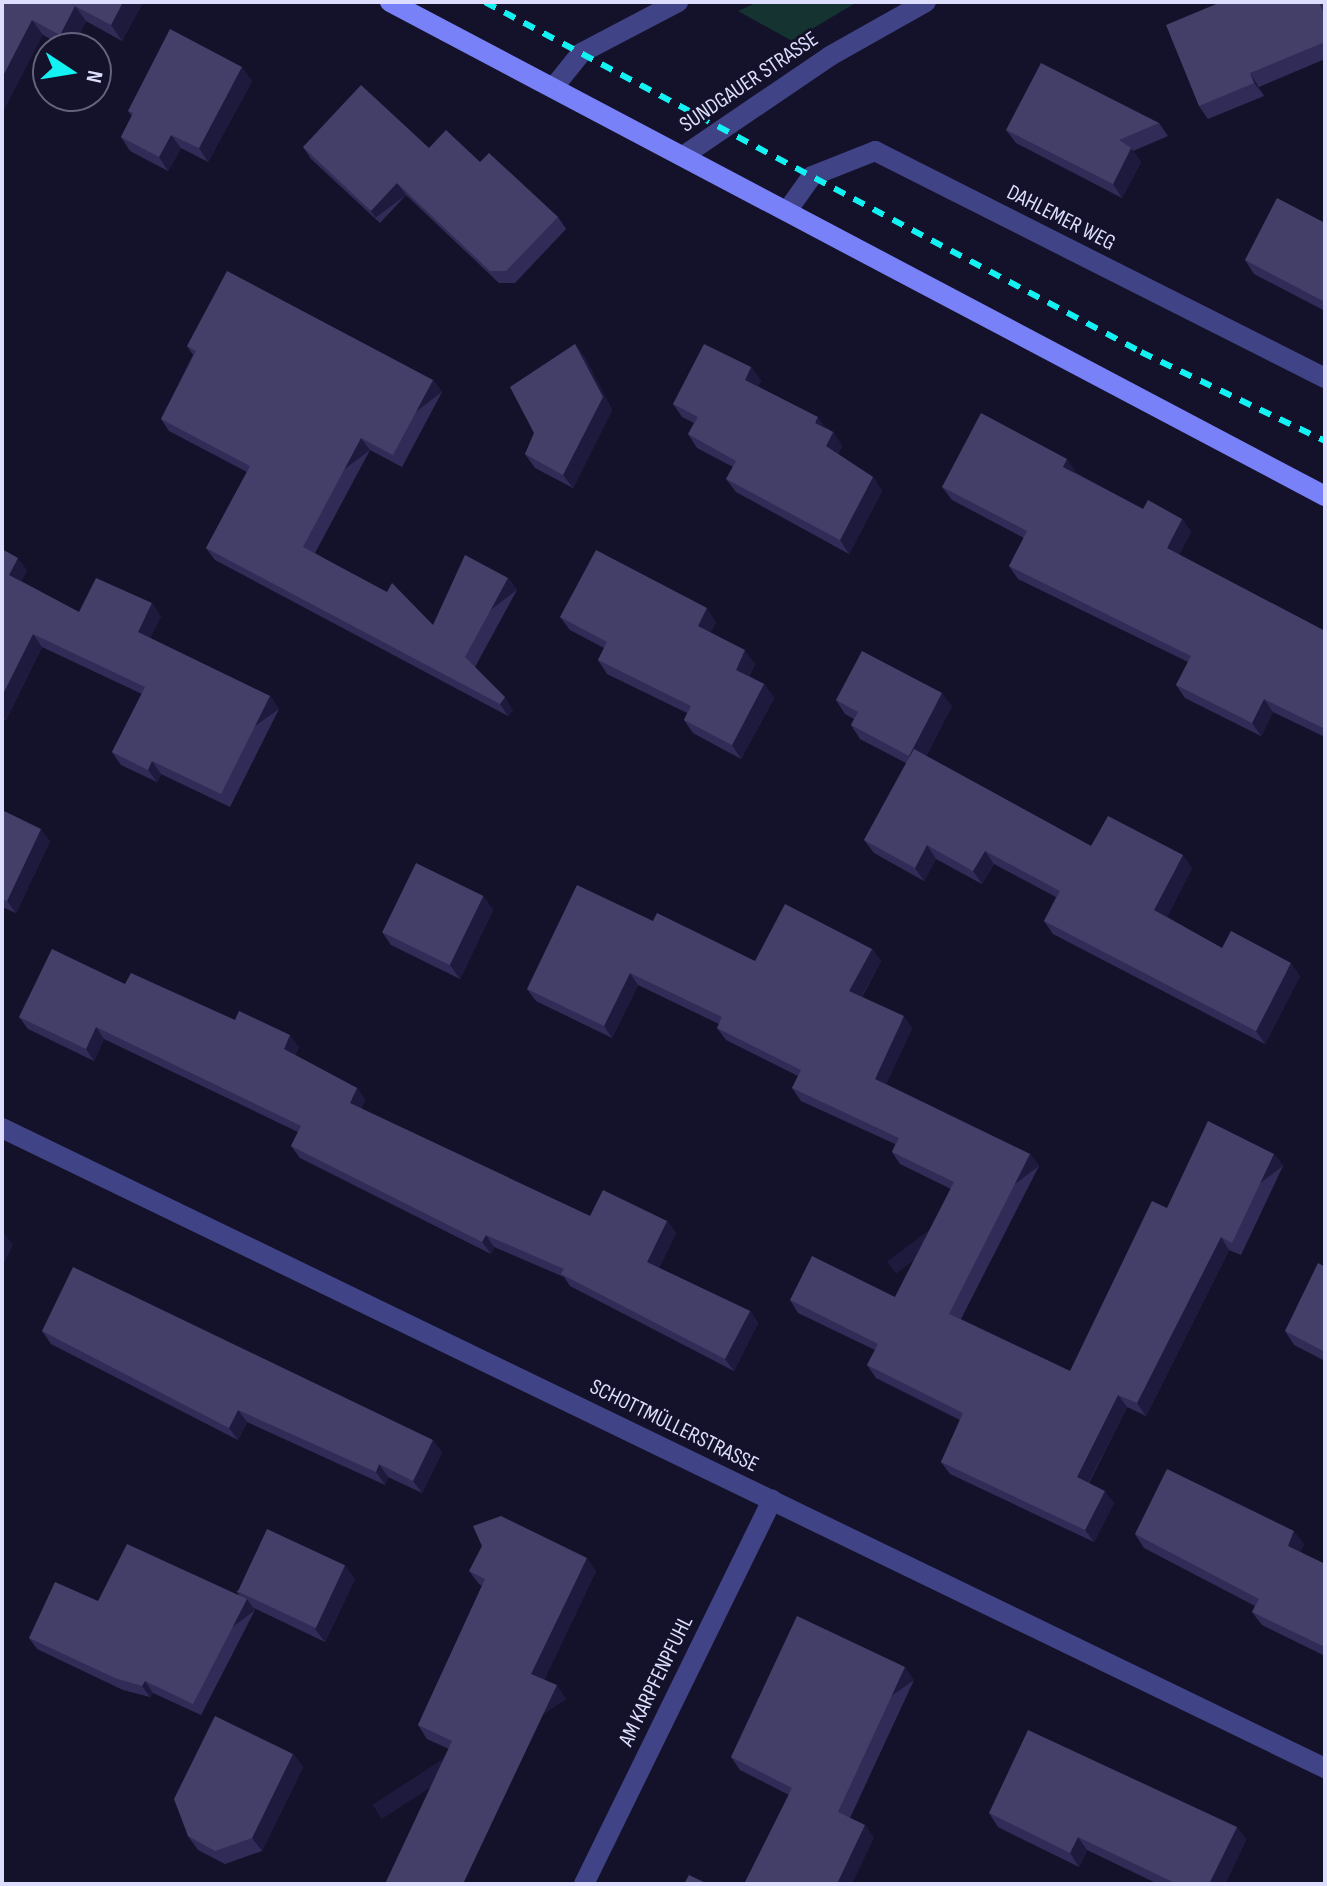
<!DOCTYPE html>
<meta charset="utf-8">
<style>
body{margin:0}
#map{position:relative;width:1327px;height:1886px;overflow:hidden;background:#14122a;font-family:"Sofia Sans Condensed",sans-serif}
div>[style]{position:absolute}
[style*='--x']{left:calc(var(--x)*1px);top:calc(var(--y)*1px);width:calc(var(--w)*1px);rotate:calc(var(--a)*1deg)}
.green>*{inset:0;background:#153330}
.minor>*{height:20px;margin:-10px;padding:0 10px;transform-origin:10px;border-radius:10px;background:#404386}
.tertiary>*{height:20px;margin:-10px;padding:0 10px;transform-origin:10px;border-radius:10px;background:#404386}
.secondary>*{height:20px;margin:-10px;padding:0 10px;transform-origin:10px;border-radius:10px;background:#7981f8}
.rail>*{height:6px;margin-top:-3px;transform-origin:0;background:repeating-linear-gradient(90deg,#13f1f3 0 12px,transparent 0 22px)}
.wall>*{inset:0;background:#312c57}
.shaded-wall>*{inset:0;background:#1e1a3d;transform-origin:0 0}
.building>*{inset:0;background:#433f68;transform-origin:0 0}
span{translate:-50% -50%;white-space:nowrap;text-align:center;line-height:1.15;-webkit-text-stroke:6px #14122a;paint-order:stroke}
.street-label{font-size:22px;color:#ddddfd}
.frame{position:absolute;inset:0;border:4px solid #ddddfd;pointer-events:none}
.north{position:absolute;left:32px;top:32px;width:80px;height:80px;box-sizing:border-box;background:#14122a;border:2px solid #64637e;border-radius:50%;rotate:102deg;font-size:22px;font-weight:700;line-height:32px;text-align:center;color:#ddddfd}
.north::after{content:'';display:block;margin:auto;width:28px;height:36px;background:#13f1f3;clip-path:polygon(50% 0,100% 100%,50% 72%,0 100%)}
</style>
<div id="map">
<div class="green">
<div style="clip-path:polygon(758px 2px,857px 2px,792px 41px,738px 11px)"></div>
</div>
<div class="minor">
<div style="--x:787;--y:211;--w:43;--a:-54.5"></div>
<div style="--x:812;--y:176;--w:68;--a:-21.6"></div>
<div style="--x:875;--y:151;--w:504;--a:26.77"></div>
<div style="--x:2;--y:1128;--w:1470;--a:25.82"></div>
<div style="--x:584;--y:1884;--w:428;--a:-63.9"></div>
</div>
<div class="tertiary">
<div style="--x:553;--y:88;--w:45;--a:-51.3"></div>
<div style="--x:581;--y:53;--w:110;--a:-27.7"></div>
<div style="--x:683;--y:156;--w:178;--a:-34.2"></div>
<div style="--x:830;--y:56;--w:110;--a:-29.4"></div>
</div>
<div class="secondary">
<div style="--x:390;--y:2;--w:1057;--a:27.85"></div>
</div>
<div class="rail">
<div style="--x:485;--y:2;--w:744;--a:28.08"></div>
<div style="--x:1141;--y:352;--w:204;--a:25.8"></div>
</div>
<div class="wall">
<div style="clip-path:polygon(2px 2px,143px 2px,122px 41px,86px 21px,72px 48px,67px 48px,43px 35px)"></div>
<div style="clip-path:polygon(1221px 2px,1325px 2px,1325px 59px,1259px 87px,1264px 96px,1208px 119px,1199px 106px)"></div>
<div style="clip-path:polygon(252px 81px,208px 162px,181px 148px,168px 171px,130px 151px,121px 137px,132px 116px,128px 111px)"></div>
<div style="clip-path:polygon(1159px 123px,1168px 136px,1133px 151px,1141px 162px,1122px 198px,1016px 143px,1006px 130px)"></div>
<div style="clip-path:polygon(303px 147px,429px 148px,480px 162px,558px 217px,566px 229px,515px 283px,499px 283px,406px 195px,380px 223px,311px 159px)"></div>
<div style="clip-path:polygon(1325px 223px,1325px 311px,1254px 274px,1245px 260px)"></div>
<div style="clip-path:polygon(575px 344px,585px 358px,612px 410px,573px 488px,535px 468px,525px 454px)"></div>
<div style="clip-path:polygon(187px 346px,433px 380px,442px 392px,402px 467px,370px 450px,315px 553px,433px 625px,508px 578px,517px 590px,475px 667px,513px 710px,508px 716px,215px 560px,206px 548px,247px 472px,169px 431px,161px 419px,193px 355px)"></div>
<div style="clip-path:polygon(751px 367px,761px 381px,758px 386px,833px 432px,842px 446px,838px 454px,873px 477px,882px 491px,849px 554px,736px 492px,726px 479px,733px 467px,697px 448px,688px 434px,694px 423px,682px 417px,673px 404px)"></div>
<div style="clip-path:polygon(1076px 472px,1076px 473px,1143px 509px,1182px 519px,1191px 532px,1179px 555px,1325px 631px,1325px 737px,1273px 712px,1261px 736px,1185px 698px,1176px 685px,1188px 662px,1018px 579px,1009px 566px,1024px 538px,952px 500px,942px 487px)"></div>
<div style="clip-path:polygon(2px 549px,27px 570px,21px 581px,79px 612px,161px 616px,150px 638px,270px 696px,279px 709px,230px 807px,161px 774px,157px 782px,121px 765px,112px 752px,142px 694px,42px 647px,6px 720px,2px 718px)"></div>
<div style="clip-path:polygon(560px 617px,716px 622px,710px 633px,755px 664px,749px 676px,764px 684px,774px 698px,741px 759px,693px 733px,684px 720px,687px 713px,607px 674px,598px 660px,604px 648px,570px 630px)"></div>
<div style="clip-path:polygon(836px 700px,952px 706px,926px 756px,1091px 846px,1192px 868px,1167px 917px,1222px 948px,1300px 976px,1265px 1044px,1053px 934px,1044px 921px,1056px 897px,994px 864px,982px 884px,936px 859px,924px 881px,874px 853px,864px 840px,906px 763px,860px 739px,851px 725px,854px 719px,845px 714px)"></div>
<div style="clip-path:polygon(2px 810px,50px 841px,16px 913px,2px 907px)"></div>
<div style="clip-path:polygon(483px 896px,493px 910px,460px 979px,391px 945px,382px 932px)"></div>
<div style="clip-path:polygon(653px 921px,755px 961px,872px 949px,881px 961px,862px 997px,912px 1028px,886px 1084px,1030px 1154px,1039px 1166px,961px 1319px,1070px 1371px,1167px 1208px,1274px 1154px,1283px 1166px,1241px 1255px,1229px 1250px,1146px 1416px,1127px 1407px,1089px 1483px,1114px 1503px,1094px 1542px,950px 1474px,941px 1462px,960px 1420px,876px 1378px,867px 1365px,875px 1350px,798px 1313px,790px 1300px,895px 1297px,951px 1189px,900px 1164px,892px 1152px,895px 1144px,801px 1101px,792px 1088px,798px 1076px,726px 1040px,717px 1028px,719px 1024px,638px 985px,612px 1038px,536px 1001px,527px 989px)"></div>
<div style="clip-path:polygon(125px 984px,235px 1020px,299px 1047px,295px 1055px,357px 1088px,365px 1100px,361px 1109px,590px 1216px,667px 1221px,676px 1233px,659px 1268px,750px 1311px,758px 1323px,734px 1371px,570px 1286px,564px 1277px,494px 1247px,491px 1254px,300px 1158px,291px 1146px,298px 1132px,104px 1039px,94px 1061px,28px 1029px,19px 1017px)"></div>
<div style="clip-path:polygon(1325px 1267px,1325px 1361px,1294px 1345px,1285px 1331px)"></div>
<div style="clip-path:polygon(42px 1331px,442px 1452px,422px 1493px,388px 1477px,385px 1485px,247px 1422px,238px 1440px,51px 1344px)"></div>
<div style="clip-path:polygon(1135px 1534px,1304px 1544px,1300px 1552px,1325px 1564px,1325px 1656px,1262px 1625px,1252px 1612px,1255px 1606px,1144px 1548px)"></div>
<div style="clip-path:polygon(345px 1566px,355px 1579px,325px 1642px,254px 1608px,255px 1610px,201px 1715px,153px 1693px,150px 1697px,123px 1690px,37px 1649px,29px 1638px,98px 1601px,239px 1595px,236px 1591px)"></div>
<div style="clip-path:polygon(469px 1571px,596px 1571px,544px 1680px,566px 1699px,449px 1749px,427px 1739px,418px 1725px,482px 1586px,479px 1584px)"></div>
<div style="clip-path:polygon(914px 1680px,850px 1818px,874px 1838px,740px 1770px,731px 1757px)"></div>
<div style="clip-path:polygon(293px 1754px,303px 1767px,262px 1851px,225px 1864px,198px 1850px,188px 1836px)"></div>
<div style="clip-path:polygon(989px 1813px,1237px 1827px,1246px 1840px,1225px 1884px,1158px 1884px,1087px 1850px,1079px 1867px,998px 1827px)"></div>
</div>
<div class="shaded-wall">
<div style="clip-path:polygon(123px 2px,143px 2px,122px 41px,111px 25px)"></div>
<div style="clip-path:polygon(75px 6px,86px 21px,72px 48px,70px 48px,60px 35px)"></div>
<div style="clip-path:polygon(32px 20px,43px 35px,2px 114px,2px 78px)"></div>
<div style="clip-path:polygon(242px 67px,252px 81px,208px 162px,199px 148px)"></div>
<div style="clip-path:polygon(1250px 73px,1259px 87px,1264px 96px,1254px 83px)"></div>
<div style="clip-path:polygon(171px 135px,181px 148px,168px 171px,159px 157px)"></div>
<div style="clip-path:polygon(1131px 148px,1141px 162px,1122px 198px,1113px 184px)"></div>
<div style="left:397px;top:183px;width:15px;height:38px;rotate:53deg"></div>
<div style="clip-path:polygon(575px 344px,585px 358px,612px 410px,573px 488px,563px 475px)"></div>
<div style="clip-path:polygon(751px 367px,761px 381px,755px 393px,745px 380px)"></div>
<div style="left:433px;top:380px;width:15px;height:85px;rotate:53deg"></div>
<div style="clip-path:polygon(818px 417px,827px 430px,815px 423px)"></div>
<div style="clip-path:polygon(833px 432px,842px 446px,836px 459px,826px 446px)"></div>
<div style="left:361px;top:438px;width:15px;height:123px;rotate:53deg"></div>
<div style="clip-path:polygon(1067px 459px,1076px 472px,1072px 480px,1063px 467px)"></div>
<div style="clip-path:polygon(873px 477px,882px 491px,849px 554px,840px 540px)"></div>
<div style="clip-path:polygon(1182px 519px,1191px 532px,1176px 561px,1167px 548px)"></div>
<div style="clip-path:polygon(18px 558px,27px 570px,18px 588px,9px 575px)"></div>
<div style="left:508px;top:578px;width:15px;height:90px;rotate:53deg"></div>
<div style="clip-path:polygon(152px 603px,161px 616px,147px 645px,138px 632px)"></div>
<div style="clip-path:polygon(707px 608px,716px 622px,707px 640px,698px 626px)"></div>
<div style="clip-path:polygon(33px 634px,42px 647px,6px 720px,2px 715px,2px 696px)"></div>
<div style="clip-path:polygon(745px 650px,755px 664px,745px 683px,736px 670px)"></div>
<div style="clip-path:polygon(764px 684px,774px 698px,741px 759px,732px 745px)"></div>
<div style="clip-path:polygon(942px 693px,952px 706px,919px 769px,909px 756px)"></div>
<div style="left:270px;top:696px;width:16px;height:110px;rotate:55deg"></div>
<div style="clip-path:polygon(505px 697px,513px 710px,508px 716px,500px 704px)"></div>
<div style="clip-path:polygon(1264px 699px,1273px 712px,1261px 736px,1252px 723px)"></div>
<div style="clip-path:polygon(152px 761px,161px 774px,157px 782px,148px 770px)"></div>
<div style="clip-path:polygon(41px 829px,50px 841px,16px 913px,7px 901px)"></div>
<div style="clip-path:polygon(927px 845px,936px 859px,924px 881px,915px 868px)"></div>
<div style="clip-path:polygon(985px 851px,994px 864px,982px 884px,973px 871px)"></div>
<div style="clip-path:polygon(1183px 855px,1192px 868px,1164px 923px,1154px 910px)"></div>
<div style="clip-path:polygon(483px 896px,493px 910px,460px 979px,450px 965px)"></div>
<div style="clip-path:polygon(872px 949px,881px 961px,858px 1003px,849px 991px)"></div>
<div style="clip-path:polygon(1291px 963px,1300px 976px,1265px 1044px,1256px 1031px)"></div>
<div style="clip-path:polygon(630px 973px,638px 985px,612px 1038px,604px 1026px)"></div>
<div style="clip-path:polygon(904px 1016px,912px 1028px,883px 1091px,875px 1079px)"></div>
<div style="clip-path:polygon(96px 1027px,104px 1039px,94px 1061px,86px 1049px)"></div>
<div style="clip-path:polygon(290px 1035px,299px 1047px,292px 1061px,284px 1049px)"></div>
<div style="clip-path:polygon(357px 1088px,365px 1100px,358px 1115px,350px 1103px)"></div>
<div style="left:1030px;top:1154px;width:15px;height:179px;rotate:53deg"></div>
<div style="left:1274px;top:1154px;width:15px;height:98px;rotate:53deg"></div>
<div style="clip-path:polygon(667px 1221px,676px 1233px,656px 1274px,647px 1262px)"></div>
<div style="clip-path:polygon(3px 1232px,13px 1245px,2px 1267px,2px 1235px)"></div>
<div style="clip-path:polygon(486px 1235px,494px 1247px,491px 1254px,482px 1242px)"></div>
<div style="clip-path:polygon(1221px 1237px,1229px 1250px,1146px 1416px,1137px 1403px)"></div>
<div style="clip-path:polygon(750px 1311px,758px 1323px,734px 1371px,725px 1359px)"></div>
<div style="clip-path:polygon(1118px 1395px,1127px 1407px,1085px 1489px,1077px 1477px)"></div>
<div style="clip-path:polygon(238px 1410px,247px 1422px,238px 1440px,229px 1428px)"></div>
<div style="clip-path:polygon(433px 1440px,442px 1452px,422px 1493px,413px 1481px)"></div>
<div style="clip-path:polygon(379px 1464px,388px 1477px,385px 1485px,376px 1472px)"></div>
<div style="clip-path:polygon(1105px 1491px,1114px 1503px,1094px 1542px,1085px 1530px)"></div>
<div style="clip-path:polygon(1294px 1531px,1304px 1544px,1297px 1559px,1288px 1546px)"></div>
<div style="clip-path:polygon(587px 1558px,596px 1571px,541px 1687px,531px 1674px)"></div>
<div style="clip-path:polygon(345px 1566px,355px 1579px,325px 1642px,315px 1629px)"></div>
<div style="left:247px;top:1599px;width:14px;height:118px;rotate:54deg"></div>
<div style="left:905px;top:1667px;width:16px;height:160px;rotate:55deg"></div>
<div style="clip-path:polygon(145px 1681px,153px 1693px,150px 1697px,142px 1686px)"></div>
<div style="left:557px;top:1685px;width:17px;height:220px;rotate:57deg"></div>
<div style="clip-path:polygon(293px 1754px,303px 1767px,262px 1851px,252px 1838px)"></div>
<div style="clip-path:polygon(865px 1825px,874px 1838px,852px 1884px,837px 1884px)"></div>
<div style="clip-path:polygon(1237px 1827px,1246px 1840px,1225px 1884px,1209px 1884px)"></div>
<div style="clip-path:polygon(1078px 1837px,1087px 1850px,1079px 1867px,1070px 1853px)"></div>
</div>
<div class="building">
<div style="clip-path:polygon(2px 2px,123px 2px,111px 25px,75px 6px,60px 35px,32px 20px,2px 78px)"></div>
<div style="clip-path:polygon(1221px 2px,1319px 2px,1325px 16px,1325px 42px,1250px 73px,1254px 83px,1199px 106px,1166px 25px)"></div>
<div style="clip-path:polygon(170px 29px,242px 67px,199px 148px,171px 135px,159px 157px,121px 137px,133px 113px,128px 111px)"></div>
<div style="clip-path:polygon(1041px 63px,1159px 123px,1119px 140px,1131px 148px,1113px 184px,1006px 130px)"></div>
<div style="clip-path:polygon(361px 85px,429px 148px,446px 130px,480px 162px,489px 153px,558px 217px,506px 271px,490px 271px,397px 183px,371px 211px,303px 147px)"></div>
<div style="clip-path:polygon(1277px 198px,1325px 223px,1325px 302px,1245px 260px)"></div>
<div style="clip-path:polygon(227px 271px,433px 380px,393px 455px,361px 438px,303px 547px,387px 592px,392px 583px,433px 625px,465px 555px,508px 578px,465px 657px,505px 697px,500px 704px,206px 548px,250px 466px,161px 419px,196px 351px,187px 346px)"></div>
<div style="clip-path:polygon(575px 344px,603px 397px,563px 475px,525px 454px,534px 433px,510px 387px)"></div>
<div style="clip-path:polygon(704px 344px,751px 367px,745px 380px,818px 417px,815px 423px,833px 432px,826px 446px,873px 477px,840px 540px,726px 479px,736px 461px,688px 434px,698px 417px,673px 404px)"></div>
<div style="clip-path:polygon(981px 413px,1067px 459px,1063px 467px,1143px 509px,1148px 500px,1182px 519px,1167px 548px,1325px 631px,1325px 729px,1264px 699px,1252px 723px,1176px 685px,1191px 656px,1009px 566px,1027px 531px,942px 487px)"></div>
<div style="clip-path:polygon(2px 549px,18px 558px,9px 575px,79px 612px,96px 578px,152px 603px,138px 632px,270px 696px,221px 794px,152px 761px,148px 770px,112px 752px,145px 687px,33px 634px,2px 696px)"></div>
<div style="clip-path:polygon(596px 550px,707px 608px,698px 626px,745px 650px,736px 670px,764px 684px,732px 745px,684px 720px,691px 706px,598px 660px,607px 642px,560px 617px)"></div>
<div style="clip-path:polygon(862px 651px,942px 693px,909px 756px,851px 725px,858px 712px,836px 700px)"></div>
<div style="clip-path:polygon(914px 749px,1091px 846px,1108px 816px,1183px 855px,1154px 910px,1222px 948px,1231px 931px,1291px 963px,1256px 1031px,1044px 921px,1060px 891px,985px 851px,973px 871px,927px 845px,915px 868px,864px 840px)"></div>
<div style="clip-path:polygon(2px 810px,41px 829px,7px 901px,2px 899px)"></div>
<div style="left:416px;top:863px;width:75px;height:77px;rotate:26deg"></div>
<div style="clip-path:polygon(577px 885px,653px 921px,657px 913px,755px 961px,785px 904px,872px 949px,849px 991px,904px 1016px,875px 1079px,1030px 1154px,949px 1314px,1070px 1371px,1152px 1201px,1167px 1208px,1208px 1121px,1274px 1154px,1232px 1243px,1221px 1237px,1137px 1403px,1118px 1395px,1077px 1477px,1105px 1491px,1085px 1530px,941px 1462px,963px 1413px,867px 1365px,878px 1344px,790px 1300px,812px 1256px,895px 1297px,954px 1182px,892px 1152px,899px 1138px,792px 1088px,801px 1070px,717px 1028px,722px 1017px,630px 973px,604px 1026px,527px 989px)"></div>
<div style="clip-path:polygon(52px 949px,125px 984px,131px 973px,235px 1020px,239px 1011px,290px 1035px,284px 1049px,357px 1088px,350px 1103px,590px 1216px,603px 1190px,667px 1221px,647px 1262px,750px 1311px,725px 1359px,561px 1274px,564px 1269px,486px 1235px,482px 1242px,291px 1146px,301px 1126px,96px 1027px,86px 1049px,19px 1017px)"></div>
<div style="clip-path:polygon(1318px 1263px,1325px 1267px,1325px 1352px,1285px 1331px)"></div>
<div style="clip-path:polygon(73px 1267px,433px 1440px,413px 1481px,379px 1464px,376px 1472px,238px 1410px,229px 1428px,42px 1331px)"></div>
<div style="clip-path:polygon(1167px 1469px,1294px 1531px,1288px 1546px,1325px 1564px,1325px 1647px,1252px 1612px,1259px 1599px,1135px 1534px)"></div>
<div style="clip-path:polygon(501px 1516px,587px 1558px,531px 1674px,557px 1685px,463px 1884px,385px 1884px,452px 1741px,418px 1725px,485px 1579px,469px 1571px,482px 1546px,473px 1526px)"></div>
<div style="left:267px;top:1529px;width:86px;height:69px;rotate:25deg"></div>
<div style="clip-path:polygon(127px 1544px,247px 1599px,193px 1704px,145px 1681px,142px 1686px,115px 1678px,29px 1638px,55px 1582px,98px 1601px)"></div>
<div style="clip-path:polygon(797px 1616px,905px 1667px,838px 1812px,865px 1825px,837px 1884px,744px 1884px,792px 1788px,731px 1757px)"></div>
<div style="clip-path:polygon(215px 1716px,293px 1754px,252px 1838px,215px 1851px,188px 1836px,174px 1799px)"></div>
<div style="clip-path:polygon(1028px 1730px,1237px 1827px,1209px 1884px,1177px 1884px,1078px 1837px,1070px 1853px,989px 1813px)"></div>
<div style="clip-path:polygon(689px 1875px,708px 1884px,684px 1884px)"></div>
</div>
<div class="street-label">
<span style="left:749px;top:82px;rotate:-34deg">SUNDGAUER STRASSE</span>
<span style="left:1061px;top:218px;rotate:27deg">DAHLEMER WEG</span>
<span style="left:674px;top:1426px;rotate:26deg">SCHOTTMÜLLERSTRASSE</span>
<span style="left:656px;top:1681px;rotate:-64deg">AM KARPFENPFUHL</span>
</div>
<div class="frame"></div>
<div class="north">N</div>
</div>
